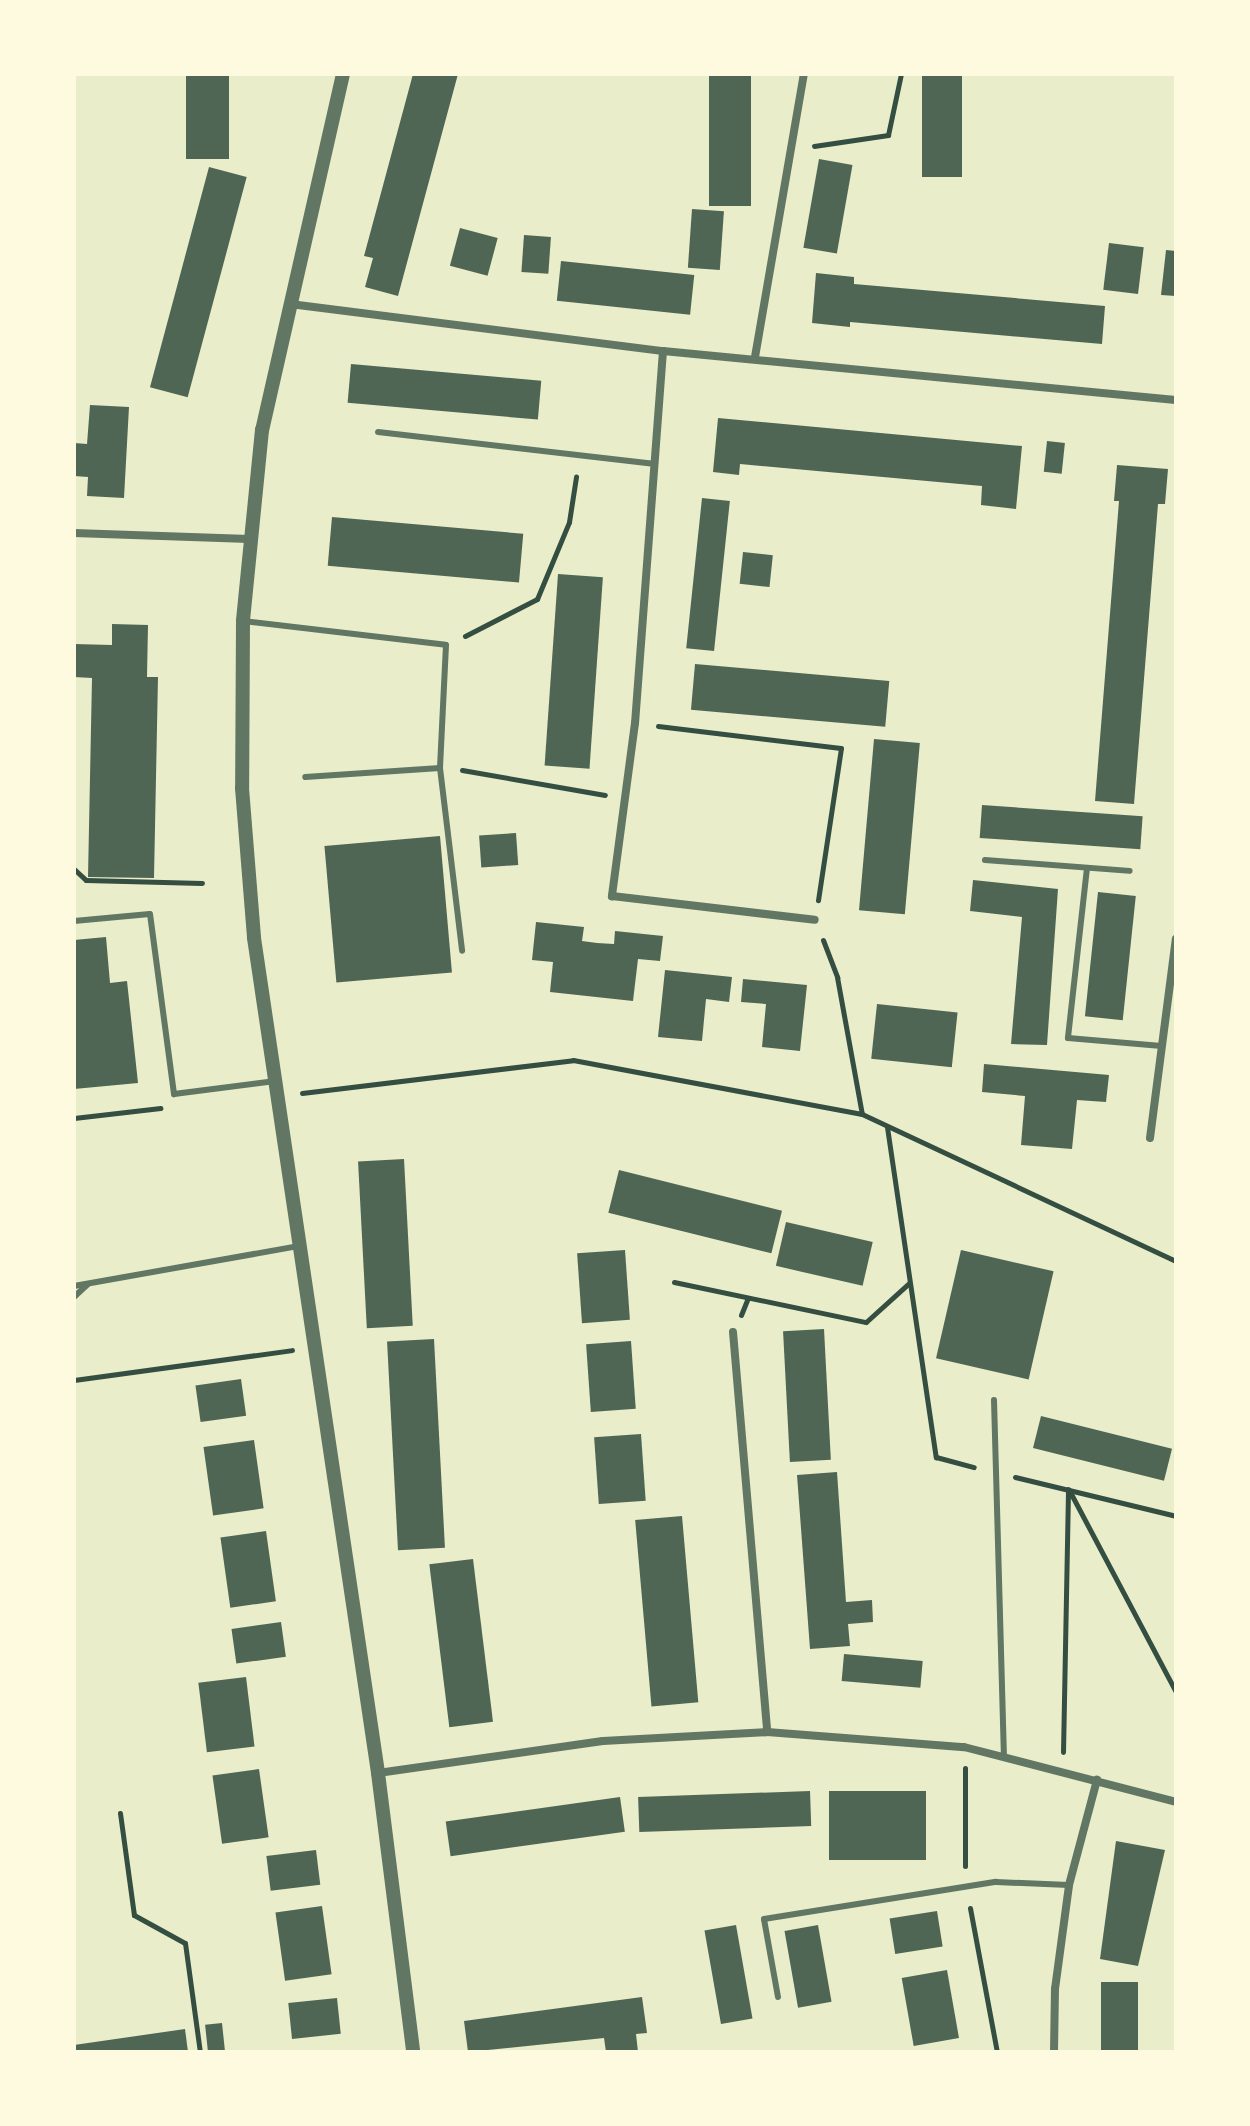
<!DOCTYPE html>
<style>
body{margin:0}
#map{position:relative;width:1250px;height:2126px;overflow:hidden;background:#e9edc9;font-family:"Playfair Display",serif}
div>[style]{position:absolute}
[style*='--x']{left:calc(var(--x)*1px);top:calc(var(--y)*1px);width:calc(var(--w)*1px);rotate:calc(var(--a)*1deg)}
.building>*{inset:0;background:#4f6655;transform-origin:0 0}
.path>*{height:5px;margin:-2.5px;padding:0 2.5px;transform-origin:2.5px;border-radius:2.5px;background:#344e41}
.service>*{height:6px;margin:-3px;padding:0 3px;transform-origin:3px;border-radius:3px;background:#617663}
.minor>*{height:8px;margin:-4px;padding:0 4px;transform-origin:4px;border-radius:4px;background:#617663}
.tertiary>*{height:14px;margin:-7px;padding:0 7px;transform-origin:7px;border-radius:7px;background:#617663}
span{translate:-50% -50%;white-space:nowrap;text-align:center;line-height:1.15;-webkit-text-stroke:6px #fefae0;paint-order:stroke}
.frame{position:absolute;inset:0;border:76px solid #fefae0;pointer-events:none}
</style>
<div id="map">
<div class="building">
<div style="left:186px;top:74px;width:43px;height:85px"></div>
<div style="clip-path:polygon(413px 74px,458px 74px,398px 296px,365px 287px,373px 258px,364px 256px)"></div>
<div style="left:709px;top:74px;width:42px;height:132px"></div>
<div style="left:922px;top:74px;width:40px;height:103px"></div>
<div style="left:819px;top:159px;width:34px;height:90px;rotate:10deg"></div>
<div style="left:209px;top:167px;width:39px;height:228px;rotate:15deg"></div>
<div style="left:692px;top:209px;width:32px;height:59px;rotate:4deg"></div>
<div style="left:460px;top:228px;width:39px;height:39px;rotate:15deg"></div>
<div style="left:524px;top:235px;width:27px;height:37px;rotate:4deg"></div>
<div style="left:1109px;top:243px;width:35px;height:47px;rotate:7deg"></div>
<div style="clip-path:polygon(1166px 250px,1176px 251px,1176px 296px,1161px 295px)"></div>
<div style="left:561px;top:261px;width:134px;height:40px;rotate:6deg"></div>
<div style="clip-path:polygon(816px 273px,854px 277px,854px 284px,1105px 306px,1102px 344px,850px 322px,850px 327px,812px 323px)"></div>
<div style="left:351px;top:364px;width:191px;height:39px;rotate:5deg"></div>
<div style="clip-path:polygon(90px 405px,129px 407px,124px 498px,87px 496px,88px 477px,74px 476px,74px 443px,87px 444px)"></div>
<div style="clip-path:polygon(718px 418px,1022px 446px,1016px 509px,981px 505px,982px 486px,740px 464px,739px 475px,713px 472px)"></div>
<div style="left:1047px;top:441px;width:18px;height:31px;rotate:6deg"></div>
<div style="clip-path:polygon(1117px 465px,1168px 469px,1165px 504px,1158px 504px,1134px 804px,1095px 801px,1119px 501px,1114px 501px)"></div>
<div style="left:702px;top:498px;width:28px;height:151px;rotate:6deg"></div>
<div style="left:332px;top:517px;width:192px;height:49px;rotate:5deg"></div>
<div style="left:743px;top:552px;width:30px;height:32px;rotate:6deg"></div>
<div style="left:558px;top:574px;width:45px;height:192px;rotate:4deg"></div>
<div style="clip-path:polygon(112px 624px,148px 625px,147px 677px,158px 677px,154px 878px,88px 877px,92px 678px,74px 677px,74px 644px,112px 645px)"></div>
<div style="left:695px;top:664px;width:195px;height:46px;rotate:5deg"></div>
<div style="left:874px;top:739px;width:46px;height:172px;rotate:5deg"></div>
<div style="left:982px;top:805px;width:161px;height:33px;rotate:4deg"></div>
<div style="left:516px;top:833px;width:32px;height:37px;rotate:86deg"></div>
<div style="left:440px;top:836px;width:137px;height:116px;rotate:85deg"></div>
<div style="clip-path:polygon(973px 880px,1058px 889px,1047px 1045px,1011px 1044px,1022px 917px,970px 911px)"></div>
<div style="left:1098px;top:892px;width:38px;height:125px;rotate:6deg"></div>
<div style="clip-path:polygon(536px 922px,584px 927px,582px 941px,597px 943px,614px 944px,615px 931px,663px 936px,660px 961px,638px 959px,633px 1001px,550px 992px,553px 962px,532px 960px)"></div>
<div style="clip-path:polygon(106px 937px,110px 983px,127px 981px,138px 1083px,74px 1089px,74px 940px)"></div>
<div style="clip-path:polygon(665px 970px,732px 977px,729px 1002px,706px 999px,702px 1041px,658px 1037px)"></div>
<div style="clip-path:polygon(743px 979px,807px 985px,800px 1051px,762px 1047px,766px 1004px,741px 1002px)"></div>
<div style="left:877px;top:1004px;width:81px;height:55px;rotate:6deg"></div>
<div style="clip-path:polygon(984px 1064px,1109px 1075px,1106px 1102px,1077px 1100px,1072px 1149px,1021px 1145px,1025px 1096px,982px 1092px)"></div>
<div style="left:404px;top:1159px;width:167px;height:46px;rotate:87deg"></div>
<div style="left:619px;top:1170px;width:168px;height:44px;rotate:14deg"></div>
<div style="left:786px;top:1222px;width:89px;height:45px;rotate:13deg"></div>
<div style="left:625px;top:1250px;width:70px;height:48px;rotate:86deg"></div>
<div style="left:961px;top:1250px;width:95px;height:111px;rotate:13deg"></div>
<div style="left:824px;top:1329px;width:131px;height:41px;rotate:87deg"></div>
<div style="left:434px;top:1339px;width:209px;height:47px;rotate:87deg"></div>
<div style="left:631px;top:1341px;width:68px;height:45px;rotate:86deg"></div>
<div style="left:241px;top:1379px;width:37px;height:46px;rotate:82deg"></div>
<div style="left:1041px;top:1416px;width:135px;height:33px;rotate:14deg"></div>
<div style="left:641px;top:1434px;width:67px;height:47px;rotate:86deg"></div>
<div style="left:254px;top:1440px;width:69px;height:51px;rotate:82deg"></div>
<div style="clip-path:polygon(837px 1472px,846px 1602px,872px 1600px,873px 1622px,848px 1624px,850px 1646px,810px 1649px,797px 1475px)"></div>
<div style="left:682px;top:1516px;width:187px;height:47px;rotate:85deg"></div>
<div style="left:266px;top:1531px;width:71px;height:46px;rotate:82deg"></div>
<div style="left:473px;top:1559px;width:164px;height:44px;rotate:83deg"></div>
<div style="left:281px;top:1622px;width:35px;height:50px;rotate:82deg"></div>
<div style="left:844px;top:1654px;width:79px;height:27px;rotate:5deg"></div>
<div style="left:246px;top:1677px;width:70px;height:48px;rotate:83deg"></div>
<div style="left:259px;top:1769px;width:69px;height:47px;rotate:82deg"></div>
<div style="left:810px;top:1791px;width:35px;height:172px;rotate:88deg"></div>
<div style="left:829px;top:1791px;width:97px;height:69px"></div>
<div style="left:620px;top:1797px;width:35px;height:176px;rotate:82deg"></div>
<div style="clip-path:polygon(1116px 1841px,1165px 1850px,1138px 1966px,1100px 1959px)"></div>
<div style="left:316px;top:1850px;width:35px;height:50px;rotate:83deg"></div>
<div style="left:322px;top:1906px;width:69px;height:47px;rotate:82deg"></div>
<div style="left:937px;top:1911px;width:36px;height:48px;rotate:81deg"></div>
<div style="left:736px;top:1925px;width:95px;height:32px;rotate:80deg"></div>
<div style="left:818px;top:1925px;width:78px;height:34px;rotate:80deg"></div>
<div style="left:947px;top:1970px;width:69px;height:46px;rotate:80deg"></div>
<div style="left:1101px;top:1982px;width:37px;height:70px"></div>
<div style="clip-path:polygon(642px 1997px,647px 2033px,636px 2034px,638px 2052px,606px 2052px,604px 2038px,468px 2052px,464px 2021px)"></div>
<div style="left:337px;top:1998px;width:36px;height:49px;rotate:84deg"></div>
<div style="left:222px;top:2023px;width:28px;height:17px;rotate:84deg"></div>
<div style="clip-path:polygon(185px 2029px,188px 2052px,74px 2052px,74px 2045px)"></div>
</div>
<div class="path">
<div style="--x:814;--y:146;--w:75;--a:-8.5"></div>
<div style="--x:888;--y:135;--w:62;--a:-78"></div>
<div style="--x:465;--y:636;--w:81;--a:-27.2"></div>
<div style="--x:537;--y:599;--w:83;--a:-67.4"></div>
<div style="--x:569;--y:522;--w:46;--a:-81.2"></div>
<div style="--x:658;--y:726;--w:184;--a:6.9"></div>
<div style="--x:841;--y:748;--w:154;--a:98.6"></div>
<div style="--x:462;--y:770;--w:145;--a:9.9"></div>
<div style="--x:74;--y:869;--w:16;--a:43"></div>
<div style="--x:86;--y:880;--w:116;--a:1.5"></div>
<div style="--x:823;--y:940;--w:40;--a:69"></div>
<div style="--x:837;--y:977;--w:139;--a:79.7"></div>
<div style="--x:302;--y:1093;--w:273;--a:-6.9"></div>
<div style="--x:573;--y:1060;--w:294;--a:10.6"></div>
<div style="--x:862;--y:1114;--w:347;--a:25.1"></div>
<div style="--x:74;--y:1118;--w:87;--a:-6.6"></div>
<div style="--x:887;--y:1127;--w:334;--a:81.6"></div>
<div style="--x:936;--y:1457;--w:39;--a:15"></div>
<div style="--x:674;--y:1282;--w:196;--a:11.8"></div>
<div style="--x:866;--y:1322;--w:58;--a:-42.2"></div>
<div style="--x:741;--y:1315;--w:18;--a:-68"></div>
<div style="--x:74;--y:1380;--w:220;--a:-7.8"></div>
<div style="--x:1015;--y:1477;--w:166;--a:13.6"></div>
<div style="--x:1069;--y:1490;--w:229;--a:62.1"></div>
<div style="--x:1063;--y:1752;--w:263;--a:-88.9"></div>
<div style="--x:965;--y:1768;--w:98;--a:90"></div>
<div style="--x:120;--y:1813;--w:103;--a:82.2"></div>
<div style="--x:134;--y:1915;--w:58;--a:28.8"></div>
<div style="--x:185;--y:1943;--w:110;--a:82.2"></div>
<div style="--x:970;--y:1908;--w:147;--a:79.4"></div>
</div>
<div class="service">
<div style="--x:378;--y:432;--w:277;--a:6.6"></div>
<div style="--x:243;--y:621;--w:204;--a:6.7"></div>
<div style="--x:446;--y:645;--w:123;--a:92.8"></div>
<div style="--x:440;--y:768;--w:135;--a:176.2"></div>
<div style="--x:440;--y:768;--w:184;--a:83.1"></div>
<div style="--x:985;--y:860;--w:145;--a:4.3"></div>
<div style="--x:1087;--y:868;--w:171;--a:96.4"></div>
<div style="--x:1068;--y:1038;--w:94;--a:4.9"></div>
<div style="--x:74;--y:921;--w:76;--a:-5.3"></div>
<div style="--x:150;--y:914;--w:182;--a:82.4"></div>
<div style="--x:174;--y:1094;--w:102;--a:-7.3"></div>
<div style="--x:74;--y:1286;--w:229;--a:-10.1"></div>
<div style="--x:74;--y:1297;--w:18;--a:-43"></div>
<div style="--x:994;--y:1400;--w:355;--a:88.4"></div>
<div style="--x:778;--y:1997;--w:79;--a:-100.2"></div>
<div style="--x:764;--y:1919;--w:235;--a:-9.1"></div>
<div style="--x:996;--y:1882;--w:73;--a:2.4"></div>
</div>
<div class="minor">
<div style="--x:290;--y:304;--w:376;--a:7.2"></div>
<div style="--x:663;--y:351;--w:515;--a:5.46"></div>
<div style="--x:663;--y:351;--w:373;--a:94.3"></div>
<div style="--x:635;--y:723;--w:175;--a:97.6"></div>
<div style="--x:612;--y:896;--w:204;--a:6.7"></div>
<div style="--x:755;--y:357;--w:287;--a:-80.2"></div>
<div style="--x:74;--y:533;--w:175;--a:2"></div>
<div style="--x:1150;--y:1138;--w:201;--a:-82.6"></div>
<div style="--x:733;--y:1332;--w:401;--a:85.1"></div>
<div style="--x:378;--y:1773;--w:227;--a:-8.1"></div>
<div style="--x:603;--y:1741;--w:164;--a:-3.1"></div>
<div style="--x:767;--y:1732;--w:198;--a:4.4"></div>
<div style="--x:964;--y:1747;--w:219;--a:14.5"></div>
<div style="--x:1054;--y:2052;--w:63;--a:-89.1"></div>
<div style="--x:1055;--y:1989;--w:105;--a:-82.3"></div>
<div style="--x:1069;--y:1885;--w:109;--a:-75.1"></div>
</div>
<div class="tertiary">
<div style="--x:343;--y:74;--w:365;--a:102.8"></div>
<div style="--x:262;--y:430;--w:192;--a:95.7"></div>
<div style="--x:243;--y:621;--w:167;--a:90.3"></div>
<div style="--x:242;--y:788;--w:150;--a:85.4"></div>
<div style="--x:254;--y:938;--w:844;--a:81.55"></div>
<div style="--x:378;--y:1773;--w:281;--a:82.8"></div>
</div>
<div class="frame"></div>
</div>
